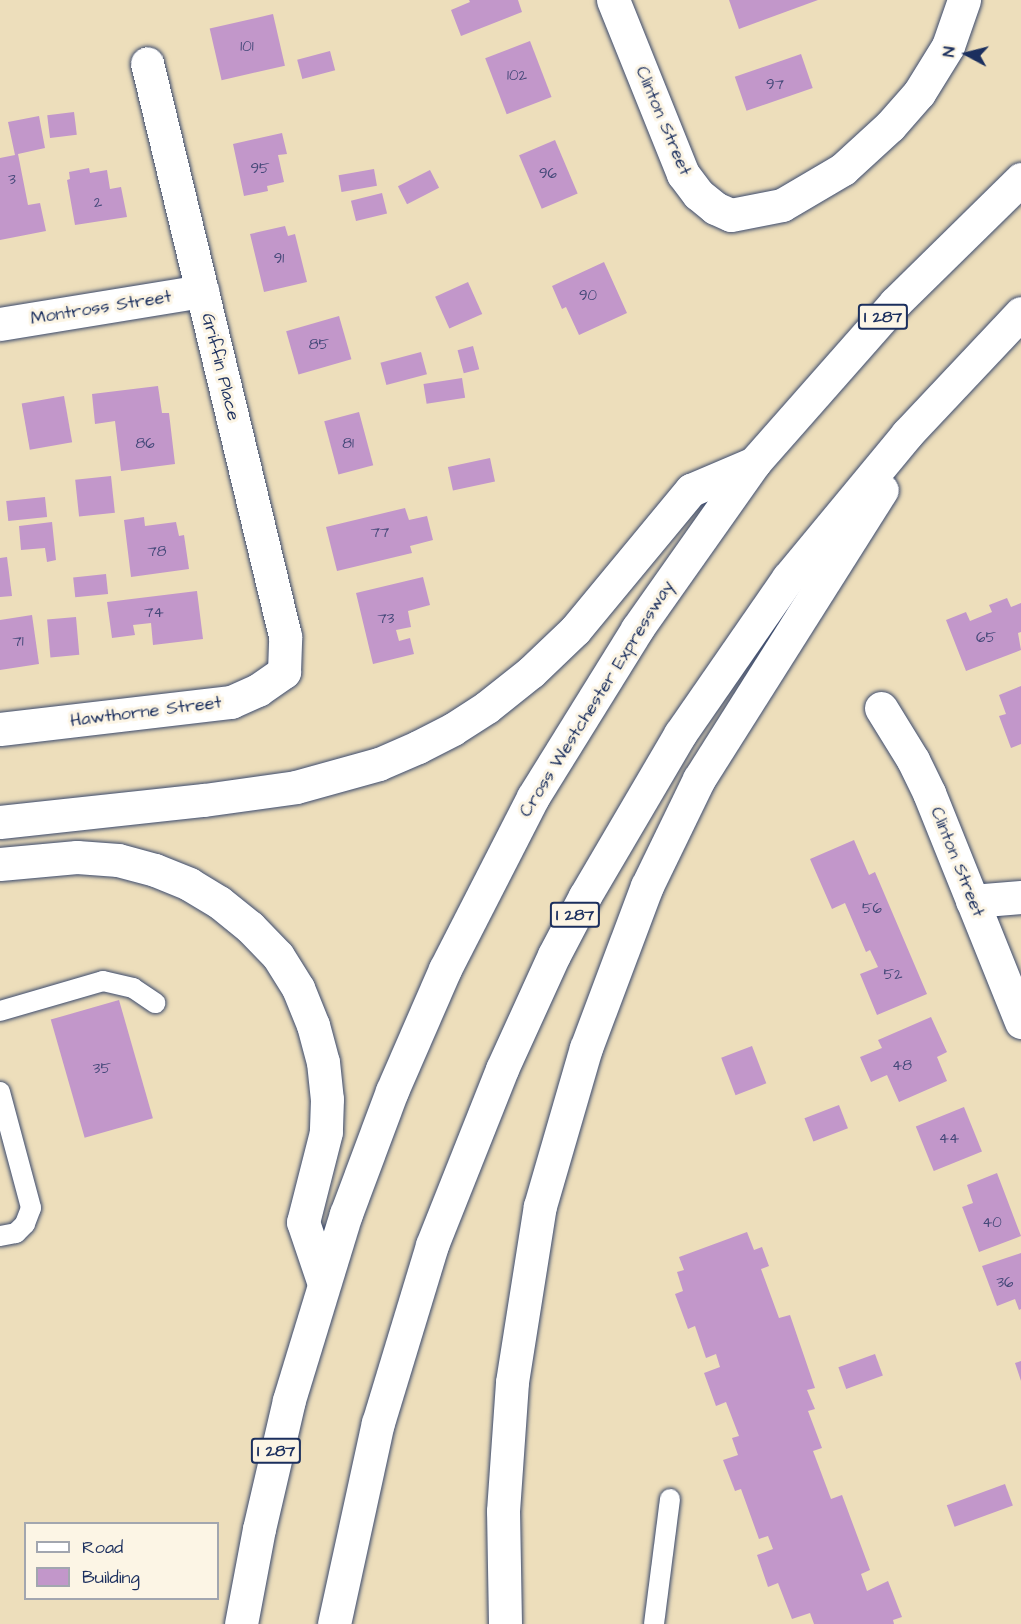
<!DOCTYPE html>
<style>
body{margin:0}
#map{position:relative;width:1021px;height:1624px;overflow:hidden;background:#eddebb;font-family:"Architects Daughter",sans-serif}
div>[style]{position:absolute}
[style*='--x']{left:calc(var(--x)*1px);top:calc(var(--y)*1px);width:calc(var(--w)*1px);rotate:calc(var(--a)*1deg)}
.building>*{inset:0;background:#c297ca;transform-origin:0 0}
.roads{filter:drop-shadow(0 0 2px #3a496c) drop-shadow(0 0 2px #3a496c)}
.service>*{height:20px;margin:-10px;padding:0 10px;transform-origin:10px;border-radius:10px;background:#fff}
.minor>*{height:33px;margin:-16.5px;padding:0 16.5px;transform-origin:16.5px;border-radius:16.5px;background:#fff}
.motorway>*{height:33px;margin:-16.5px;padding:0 16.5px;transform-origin:16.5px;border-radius:16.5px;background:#fff}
span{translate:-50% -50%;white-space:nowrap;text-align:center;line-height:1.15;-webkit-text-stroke:6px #fcf5e5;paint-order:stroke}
.number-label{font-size:15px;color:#454979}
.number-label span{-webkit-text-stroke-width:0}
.shield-label span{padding:2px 4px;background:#fcf5e5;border:2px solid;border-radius:4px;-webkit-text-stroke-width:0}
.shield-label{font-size:16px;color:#1b2f5e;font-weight:700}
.street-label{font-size:18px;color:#1b2f5e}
.legend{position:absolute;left:24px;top:1522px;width:195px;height:78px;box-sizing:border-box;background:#fcf5e5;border:2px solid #a2a6af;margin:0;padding:8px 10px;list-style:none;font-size:18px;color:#1b2f5e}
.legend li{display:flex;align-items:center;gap:12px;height:30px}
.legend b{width:30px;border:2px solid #a2a6af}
.north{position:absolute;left:937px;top:24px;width:60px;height:60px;-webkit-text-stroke:4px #fcf5e5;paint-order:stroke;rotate:277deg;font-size:16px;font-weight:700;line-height:24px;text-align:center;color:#1b2f5e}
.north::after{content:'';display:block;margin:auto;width:21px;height:27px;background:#1b2f5e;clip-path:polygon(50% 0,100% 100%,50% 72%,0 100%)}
</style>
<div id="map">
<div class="building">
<div style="clip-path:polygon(469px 0,518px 0,522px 12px,461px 36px,451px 10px,470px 2px)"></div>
<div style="clip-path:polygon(729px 0,818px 0,739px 29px)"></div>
<div style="left:273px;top:14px;width:53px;height:65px;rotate:77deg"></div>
<div style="left:530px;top:41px;width:60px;height:48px;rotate:69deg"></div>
<div style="left:330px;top:51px;width:20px;height:34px;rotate:75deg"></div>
<div style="left:801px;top:54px;width:36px;height:70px;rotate:71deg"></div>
<div style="left:74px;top:112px;width:23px;height:27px;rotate:83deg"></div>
<div style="clip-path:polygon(39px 116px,45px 148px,18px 154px,28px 205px,40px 203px,46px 231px,0 240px,0 158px,15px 155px,8px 122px)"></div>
<div style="clip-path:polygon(282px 133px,287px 154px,278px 155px,284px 182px,267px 186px,268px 191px,244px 196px,233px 144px)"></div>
<div style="left:555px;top:140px;width:58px;height:39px;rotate:67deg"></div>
<div style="clip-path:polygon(89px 168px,90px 173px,107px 170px,110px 189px,121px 187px,127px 217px,75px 225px,67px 180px,70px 179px,69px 172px)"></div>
<div style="left:374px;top:169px;width:17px;height:36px;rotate:80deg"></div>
<div style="left:430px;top:170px;width:20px;height:36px;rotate:63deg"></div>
<div style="left:382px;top:193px;width:21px;height:32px;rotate:76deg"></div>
<div style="clip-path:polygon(285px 226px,288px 236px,295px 234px,307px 282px,264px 292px,250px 234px)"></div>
<div style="clip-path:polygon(604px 262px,627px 313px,579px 335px,566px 307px,562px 309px,552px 286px)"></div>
<div style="left:468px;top:282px;width:35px;height:36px;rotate:66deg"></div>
<div style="left:339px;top:316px;width:45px;height:55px;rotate:74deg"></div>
<div style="left:473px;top:346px;width:24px;height:16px;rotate:75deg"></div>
<div style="left:421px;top:352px;width:23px;height:42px;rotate:75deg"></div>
<div style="left:462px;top:378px;width:20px;height:39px;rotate:81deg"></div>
<div style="clip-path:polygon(158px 386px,162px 413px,169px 413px,175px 464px,121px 471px,115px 421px,95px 424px,92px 394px)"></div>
<div style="left:64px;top:396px;width:47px;height:43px;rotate:80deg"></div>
<div style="left:359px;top:412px;width:55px;height:36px;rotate:75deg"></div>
<div style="left:490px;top:458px;width:24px;height:43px;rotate:78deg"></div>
<div style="left:111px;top:476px;width:37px;height:36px;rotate:84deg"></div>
<div style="left:45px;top:497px;width:20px;height:39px;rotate:84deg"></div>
<div style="clip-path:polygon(405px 508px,409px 520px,427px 516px,433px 540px,410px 546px,412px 553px,337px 571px,326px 527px)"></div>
<div style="clip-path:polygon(144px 517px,145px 526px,176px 522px,179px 536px,184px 535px,189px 569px,131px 577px,124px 520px)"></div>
<div style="clip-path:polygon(52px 522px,56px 560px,47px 562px,45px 548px,21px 550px,19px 526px)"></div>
<div style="clip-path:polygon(7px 557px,12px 596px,0 597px,0 558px)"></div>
<div style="left:106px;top:574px;width:20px;height:33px;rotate:84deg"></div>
<div style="clip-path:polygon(423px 577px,430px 605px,408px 611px,411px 627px,396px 630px,399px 641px,410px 638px,414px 654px,373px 664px,356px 593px)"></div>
<div style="clip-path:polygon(197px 591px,203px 639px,153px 645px,151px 623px,133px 625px,135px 635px,112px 638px,107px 602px)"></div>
<div style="clip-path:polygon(1007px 598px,1011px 607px,1021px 603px,1021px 632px,1018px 633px,1021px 650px,966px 671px,946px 620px,966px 612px,970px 621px,992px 612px,989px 605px)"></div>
<div style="clip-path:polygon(32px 615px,39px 664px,0 670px,0 620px)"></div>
<div style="left:76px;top:617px;width:38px;height:29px;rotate:85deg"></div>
<div style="clip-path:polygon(1021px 686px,1021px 744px,1011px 748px,999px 716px,1006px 714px,999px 695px)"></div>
<div style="clip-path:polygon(854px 840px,869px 875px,875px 872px,927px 994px,877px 1015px,860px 974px,878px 967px,870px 950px,866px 952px,845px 903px,832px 909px,810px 859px)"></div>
<div style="left:119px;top:1000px;width:123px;height:71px;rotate:74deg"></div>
<div style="clip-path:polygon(931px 1017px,947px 1052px,937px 1057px,947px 1081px,899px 1102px,887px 1075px,871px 1082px,860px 1057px,882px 1048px,878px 1040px)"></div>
<div style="left:752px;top:1046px;width:40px;height:33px;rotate:69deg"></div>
<div style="left:839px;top:1105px;width:25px;height:37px;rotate:69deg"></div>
<div style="left:964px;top:1107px;width:48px;height:52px;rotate:68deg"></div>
<div style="clip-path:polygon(997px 1173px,1021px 1236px,979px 1252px,963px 1209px,962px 1207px,973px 1203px,967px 1185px)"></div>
<div style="clip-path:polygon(747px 1232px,754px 1250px,762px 1247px,769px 1266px,761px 1269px,779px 1318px,790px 1315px,815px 1388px,807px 1390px,815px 1409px,808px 1411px,822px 1448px,813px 1451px,831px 1499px,842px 1495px,870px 1570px,861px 1574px,867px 1591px,888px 1581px,902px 1617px,893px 1620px,894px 1624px,814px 1624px,810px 1613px,792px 1619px,778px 1583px,768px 1587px,757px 1555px,773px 1549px,768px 1536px,759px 1539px,741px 1489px,735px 1491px,723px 1460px,738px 1455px,732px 1438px,739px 1436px,726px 1402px,716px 1406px,704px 1373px,720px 1367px,716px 1354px,706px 1358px,695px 1326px,688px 1329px,675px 1294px,683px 1291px,677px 1272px,684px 1270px,679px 1257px)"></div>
<div style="clip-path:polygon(1021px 1253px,1021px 1309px,1019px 1310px,1015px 1299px,997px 1306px,982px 1266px)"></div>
<div style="left:875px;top:1354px;width:23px;height:39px;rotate:70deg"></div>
<div style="clip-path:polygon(1021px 1361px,1021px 1381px,1015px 1363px)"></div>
<div style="left:1005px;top:1484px;width:23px;height:62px;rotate:70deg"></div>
</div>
<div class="roads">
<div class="service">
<div style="--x:0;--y:1011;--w:107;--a:-16.2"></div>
<div style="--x:103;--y:981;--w:31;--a:13"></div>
<div style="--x:133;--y:988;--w:27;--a:34"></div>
<div style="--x:0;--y:1092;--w:120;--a:75"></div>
<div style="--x:31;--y:1208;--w:17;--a:111"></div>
<div style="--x:25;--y:1224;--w:13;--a:135"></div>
<div style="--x:16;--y:1233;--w:16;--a:169"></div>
<div style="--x:654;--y:1624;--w:126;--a:-82.7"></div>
</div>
<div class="minor">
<div style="--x:613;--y:0;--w:188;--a:68.1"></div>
<div style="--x:683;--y:174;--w:25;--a:53"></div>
<div style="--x:698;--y:194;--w:22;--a:39"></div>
<div style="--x:715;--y:208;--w:17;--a:24"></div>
<div style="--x:731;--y:215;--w:52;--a:-11.1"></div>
<div style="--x:782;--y:205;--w:71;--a:-30.5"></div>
<div style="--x:843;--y:169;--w:64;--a:-42.5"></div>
<div style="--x:890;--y:126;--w:44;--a:-48.7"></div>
<div style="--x:919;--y:93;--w:55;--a:-58.3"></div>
<div style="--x:948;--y:46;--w:49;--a:-70.8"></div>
<div style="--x:0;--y:324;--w:205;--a:-9.3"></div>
<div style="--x:881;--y:708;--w:61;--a:58.4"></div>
<div style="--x:913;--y:760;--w:37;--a:64"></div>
<div style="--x:929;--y:793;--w:247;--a:68.1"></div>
<div style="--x:0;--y:729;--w:233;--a:-6.7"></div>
<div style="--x:231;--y:702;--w:30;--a:-24"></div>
<div style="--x:258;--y:690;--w:32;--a:-35"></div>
<div style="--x:284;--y:672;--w:36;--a:-88"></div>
<div style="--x:285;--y:636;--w:589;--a:-103.54"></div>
<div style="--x:972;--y:901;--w:49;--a:-4.7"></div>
</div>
<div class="motorway">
<div style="--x:0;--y:822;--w:205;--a:-6.2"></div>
<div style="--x:204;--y:800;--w:93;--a:-8"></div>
<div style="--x:296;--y:787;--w:86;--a:-15.5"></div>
<div style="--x:379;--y:764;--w:43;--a:-23.6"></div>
<div style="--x:418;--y:747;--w:39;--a:-27"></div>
<div style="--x:453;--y:729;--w:40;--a:-32.9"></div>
<div style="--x:487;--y:707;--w:56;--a:-38.5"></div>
<div style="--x:531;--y:672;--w:61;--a:-43.7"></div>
<div style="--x:575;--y:630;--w:182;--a:-50.4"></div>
<div style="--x:691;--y:490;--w:69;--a:-23.2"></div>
<div style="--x:0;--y:864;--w:77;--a:-5.2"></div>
<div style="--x:77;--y:857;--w:41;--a:4.2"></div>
<div style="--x:118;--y:860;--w:38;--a:15"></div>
<div style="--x:155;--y:870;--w:37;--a:22"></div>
<div style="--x:189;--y:884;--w:35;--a:31"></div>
<div style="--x:219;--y:902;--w:40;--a:39"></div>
<div style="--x:250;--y:927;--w:40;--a:46"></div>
<div style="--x:278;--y:956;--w:38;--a:58"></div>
<div style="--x:298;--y:988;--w:40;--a:68"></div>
<div style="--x:313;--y:1025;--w:38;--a:75"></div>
<div style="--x:323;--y:1062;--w:37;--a:84"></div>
<div style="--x:327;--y:1099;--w:33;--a:92"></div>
<div style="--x:326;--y:1132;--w:93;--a:104.3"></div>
<div style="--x:303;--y:1222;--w:62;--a:71.3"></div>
<div style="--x:241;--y:1624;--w:97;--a:-79.3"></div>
<div style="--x:259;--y:1529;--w:132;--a:-76.9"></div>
<div style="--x:289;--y:1400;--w:195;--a:-73"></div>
<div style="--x:346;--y:1214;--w:131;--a:-69.5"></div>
<div style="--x:392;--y:1091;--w:133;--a:-66.5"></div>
<div style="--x:445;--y:969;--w:193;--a:-62.9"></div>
<div style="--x:533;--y:797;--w:198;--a:-58.2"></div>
<div style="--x:637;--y:629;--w:203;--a:-54.8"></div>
<div style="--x:754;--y:463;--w:213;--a:-48.6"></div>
<div style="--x:895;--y:303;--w:177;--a:-44.5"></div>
<div style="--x:334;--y:1624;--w:206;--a:-77.7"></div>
<div style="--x:378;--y:1423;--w:186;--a:-73.1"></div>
<div style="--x:432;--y:1245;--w:189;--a:-68.3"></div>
<div style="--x:502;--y:1069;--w:125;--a:-65.5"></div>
<div style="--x:554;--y:955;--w:67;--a:-62.3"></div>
<div style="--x:585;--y:896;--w:188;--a:-59.6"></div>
<div style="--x:680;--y:734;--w:190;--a:-55.3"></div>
<div style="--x:788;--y:578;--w:187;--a:-50.4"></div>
<div style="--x:907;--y:434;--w:166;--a:-46.7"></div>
<div style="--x:505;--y:1624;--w:113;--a:-91"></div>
<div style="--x:503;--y:1511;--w:129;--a:-86"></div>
<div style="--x:512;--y:1382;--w:178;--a:-81"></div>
<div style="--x:540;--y:1206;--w:165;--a:-73.8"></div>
<div style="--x:586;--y:1048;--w:173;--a:-69.4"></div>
<div style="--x:647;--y:886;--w:119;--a:-64.1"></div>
<div style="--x:699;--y:779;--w:342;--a:-57.7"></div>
</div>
</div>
<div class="number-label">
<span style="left:247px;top:47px">101</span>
<span style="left:517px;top:76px">102</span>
<span style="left:775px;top:85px">97</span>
<span style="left:260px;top:169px">95</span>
<span style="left:548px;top:174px">96</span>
<span style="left:12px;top:180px">3</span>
<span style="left:98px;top:203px">2</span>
<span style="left:279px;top:259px">91</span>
<span style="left:588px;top:296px">90</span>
<span style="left:319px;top:345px">85</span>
<span style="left:145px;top:444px">86</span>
<span style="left:348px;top:444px">81</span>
<span style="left:380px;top:533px">77</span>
<span style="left:157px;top:552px">78</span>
<span style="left:154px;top:613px">74</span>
<span style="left:386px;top:619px">73</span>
<span style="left:986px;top:638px">65</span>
<span style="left:18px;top:642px">71</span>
<span style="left:872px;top:909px">56</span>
<span style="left:893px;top:975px">52</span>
<span style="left:902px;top:1066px">48</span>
<span style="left:102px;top:1069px">35</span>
<span style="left:949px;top:1139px">44</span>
<span style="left:992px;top:1223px">40</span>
<span style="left:1005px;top:1283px">36</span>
</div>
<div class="shield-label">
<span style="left:883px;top:317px">I 287</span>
<span style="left:575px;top:915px">I 287</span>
<span style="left:276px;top:1451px">I 287</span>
</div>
<div class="street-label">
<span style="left:663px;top:121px;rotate:67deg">Clinton Street</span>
<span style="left:101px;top:308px;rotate:-9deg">Montross Street</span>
<span style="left:220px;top:367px;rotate:76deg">Griffin Place</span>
<span style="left:597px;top:699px;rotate:-58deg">Cross Westchester Expressway</span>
<span style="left:146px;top:712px;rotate:-7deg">Hawthorne Street</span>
<span style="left:957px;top:862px;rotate:68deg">Clinton Street</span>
</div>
<ul class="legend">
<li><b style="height:8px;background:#fff"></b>Road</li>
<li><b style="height:16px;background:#c297ca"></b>Building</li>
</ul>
<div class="north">N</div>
</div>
